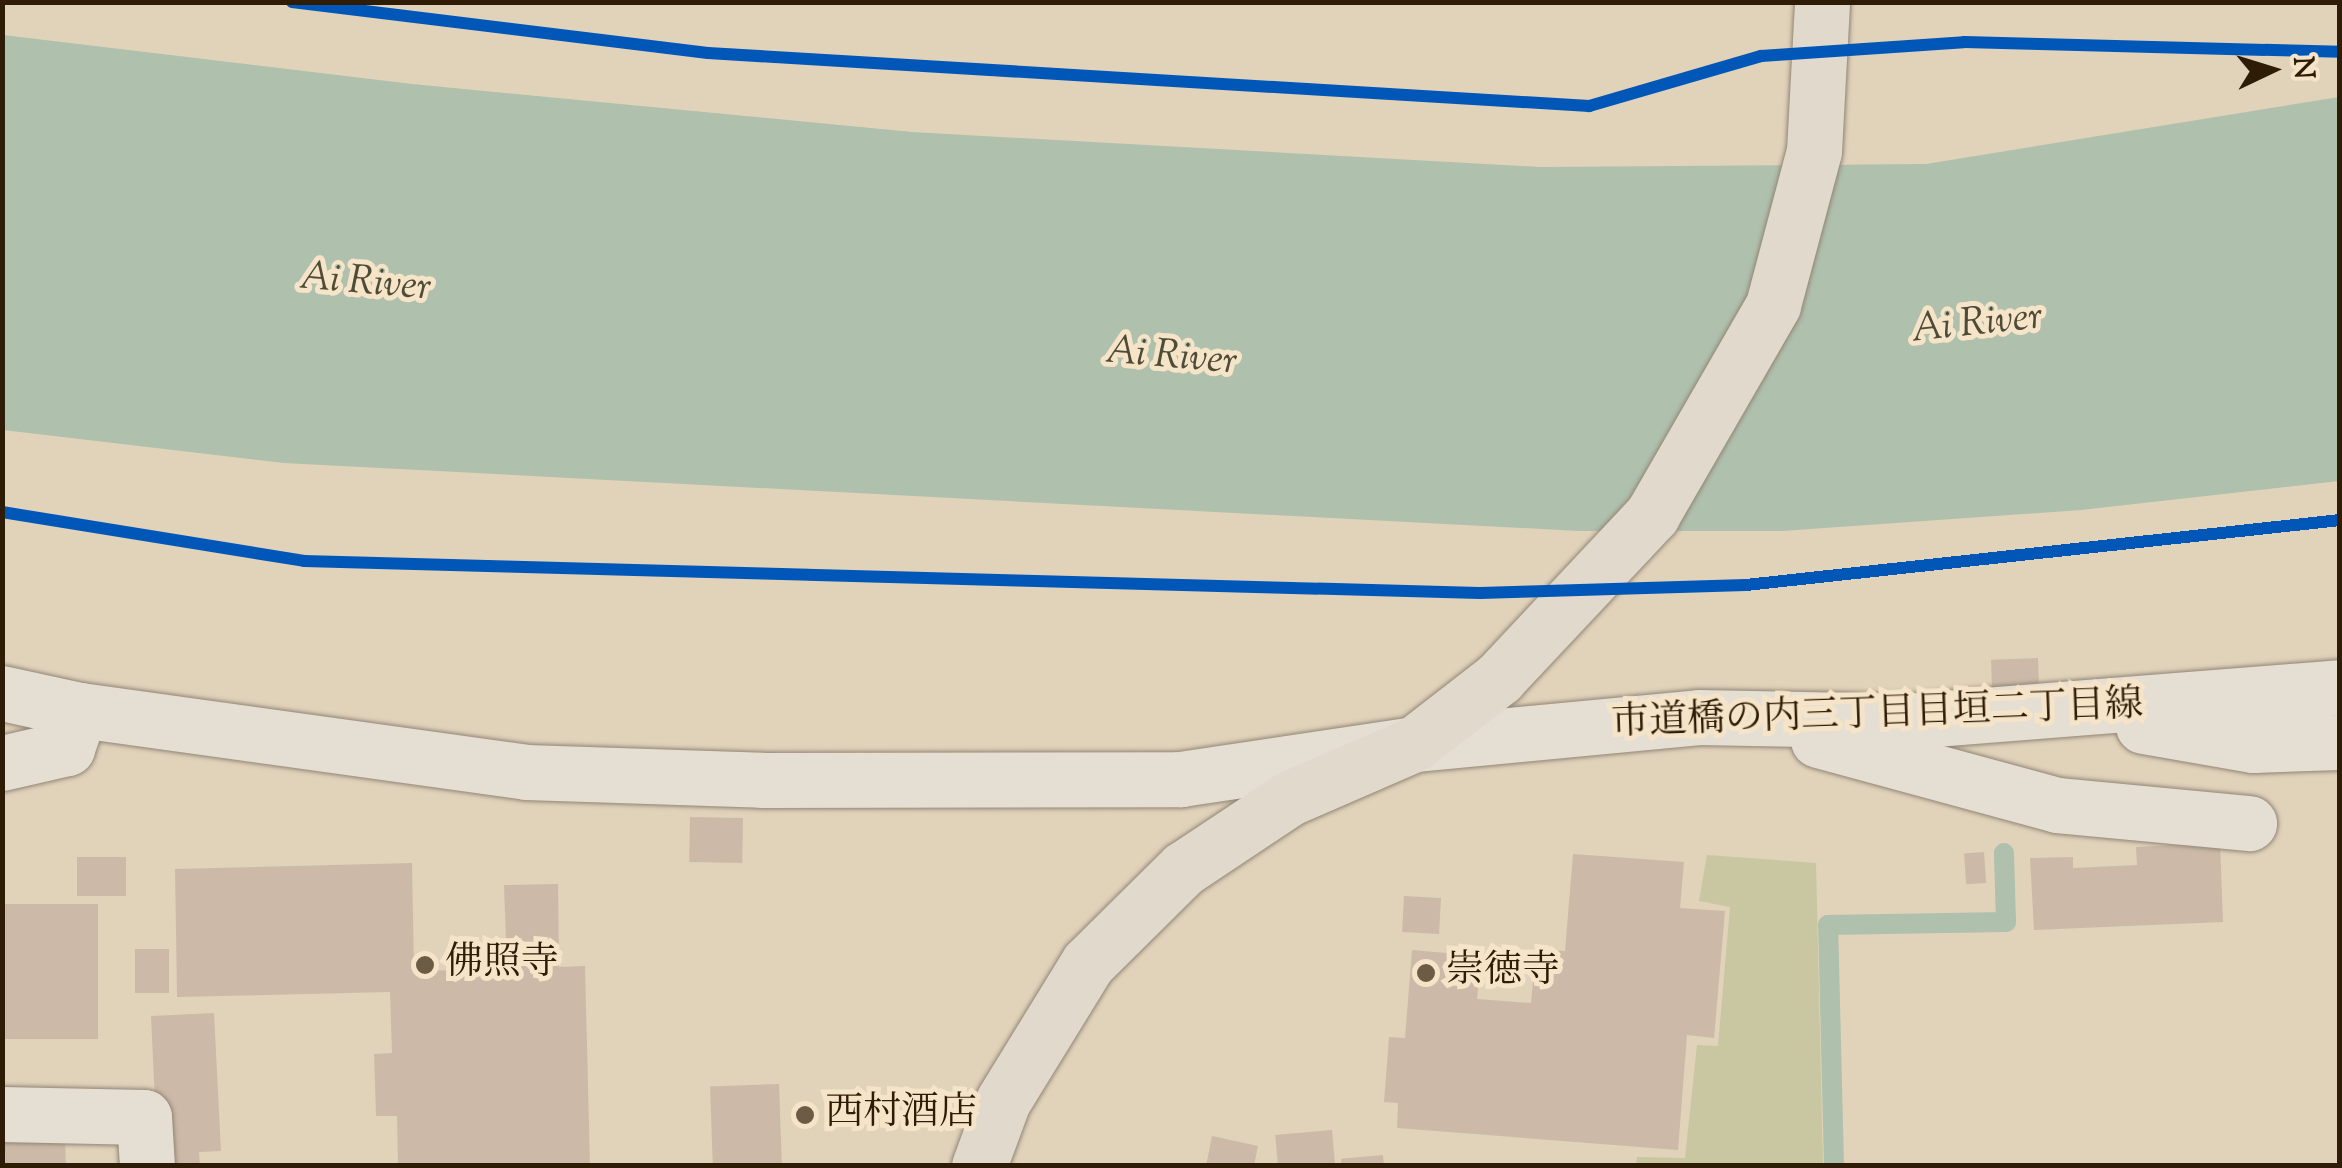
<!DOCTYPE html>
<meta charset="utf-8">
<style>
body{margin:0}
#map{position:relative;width:2342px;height:1168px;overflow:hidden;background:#e1d2ba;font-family:"Sorts Mill Goudy","Noto Serif JP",serif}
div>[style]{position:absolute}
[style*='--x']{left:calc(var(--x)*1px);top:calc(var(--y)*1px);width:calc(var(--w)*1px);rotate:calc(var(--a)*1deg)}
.green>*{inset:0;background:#c8c7a2}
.water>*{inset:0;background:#afc0ad}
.stream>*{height:20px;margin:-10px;padding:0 10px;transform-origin:10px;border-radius:10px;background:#afc0ad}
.building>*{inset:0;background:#cdb9a8;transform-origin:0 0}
.roads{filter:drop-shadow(0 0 2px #918676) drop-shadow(0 0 2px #918676)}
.minor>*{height:55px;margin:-27.5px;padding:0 27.5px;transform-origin:27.5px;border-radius:27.5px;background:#e5ded3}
.major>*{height:55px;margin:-27.5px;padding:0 27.5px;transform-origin:27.5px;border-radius:27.5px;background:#e1d9cb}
.cycleway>*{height:12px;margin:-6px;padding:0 6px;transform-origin:6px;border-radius:6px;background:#0057b8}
.dots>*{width:28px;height:28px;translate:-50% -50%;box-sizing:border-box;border:5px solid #f5e4c8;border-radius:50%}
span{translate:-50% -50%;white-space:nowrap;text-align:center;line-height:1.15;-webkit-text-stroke:10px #f5e4c8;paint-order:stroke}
.street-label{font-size:38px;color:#2e1c06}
.poi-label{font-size:38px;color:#2e1c06}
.left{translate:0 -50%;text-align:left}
.water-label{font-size:40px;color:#4e4b37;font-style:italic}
.frame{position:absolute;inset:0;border:5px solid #2e1c06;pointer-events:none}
.north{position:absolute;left:2222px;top:20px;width:100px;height:100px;-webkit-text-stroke:8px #f5e4c8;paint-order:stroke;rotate:86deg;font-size:28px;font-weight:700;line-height:40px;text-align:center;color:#2e1c06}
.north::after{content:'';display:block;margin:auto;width:35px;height:45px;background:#2e1c06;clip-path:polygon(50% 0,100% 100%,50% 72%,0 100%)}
</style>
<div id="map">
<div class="green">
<div style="clip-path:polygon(1707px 855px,1816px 863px,1823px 1165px,1636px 1165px,1637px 1157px,1685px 1158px,1697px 1045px,1718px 1046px,1730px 907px,1699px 901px)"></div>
</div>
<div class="water">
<div style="clip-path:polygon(3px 35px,412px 84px,912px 132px,1540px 167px,1926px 164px,2339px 97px,2339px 481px,2081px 510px,1782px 531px,1579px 531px,284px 463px,3px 430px)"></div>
</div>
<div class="stream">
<div style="--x:1834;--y:1166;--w:241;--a:-91.4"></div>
<div style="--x:1828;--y:925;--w:178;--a:-1"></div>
<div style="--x:2006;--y:922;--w:69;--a:-91.7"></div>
</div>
<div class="building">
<div style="left:2038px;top:658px;width:32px;height:47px;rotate:88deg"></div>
<div style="left:690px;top:817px;width:53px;height:45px;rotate:1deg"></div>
<div style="clip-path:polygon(2220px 843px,2223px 922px,2034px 930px,2030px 858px,2073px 857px,2073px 868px,2137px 865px,2136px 847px)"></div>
<div style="left:1984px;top:852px;width:31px;height:20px;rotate:86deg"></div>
<div style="clip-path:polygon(1573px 854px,1684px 862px,1680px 908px,1725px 911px,1714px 1038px,1687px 1035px,1678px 1150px,1397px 1128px,1398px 1103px,1384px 1102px,1389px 1037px,1405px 1038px,1412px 950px,1481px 956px,1477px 999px,1531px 1003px,1536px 949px,1565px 951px)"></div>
<div style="left:77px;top:857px;width:49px;height:39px"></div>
<div style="clip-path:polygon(412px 863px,414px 971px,507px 969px,504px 885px,558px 884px,559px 967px,585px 966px,590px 1166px,398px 1166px,397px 1116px,376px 1116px,374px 1054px,392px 1053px,390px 992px,177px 997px,175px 869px)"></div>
<div style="left:1404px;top:896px;width:37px;height:36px;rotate:3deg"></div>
<div style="left:2px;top:904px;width:96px;height:135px"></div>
<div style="left:135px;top:949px;width:34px;height:44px"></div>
<div style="clip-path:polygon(214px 1013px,221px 1151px,199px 1152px,200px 1166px,158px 1166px,151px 1016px)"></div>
<div style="left:779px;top:1084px;width:82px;height:69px;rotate:88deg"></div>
<div style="left:1332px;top:1130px;width:36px;height:57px;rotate:85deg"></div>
<div style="clip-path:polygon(1212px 1136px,1258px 1146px,1254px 1166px,1206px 1166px)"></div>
<div style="left:65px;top:1138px;width:28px;height:63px;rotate:88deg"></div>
<div style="left:1383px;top:1155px;width:11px;height:42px;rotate:85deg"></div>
</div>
<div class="roads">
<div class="minor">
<div style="--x:2;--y:693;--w:80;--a:12.3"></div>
<div style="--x:80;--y:710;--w:450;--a:7.9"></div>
<div style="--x:526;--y:772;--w:236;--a:1.9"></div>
<div style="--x:762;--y:780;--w:419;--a:-0.1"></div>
<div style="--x:1181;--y:779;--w:236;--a:-8.5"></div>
<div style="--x:1414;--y:744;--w:286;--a:-5.4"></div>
<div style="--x:1699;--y:717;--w:210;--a:1.1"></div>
<div style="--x:1909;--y:721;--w:432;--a:-4.5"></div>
<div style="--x:2143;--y:726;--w:112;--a:9.8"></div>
<div style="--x:2253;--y:745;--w:87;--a:-2"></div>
<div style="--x:1818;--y:740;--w:248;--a:15.2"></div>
<div style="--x:2057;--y:805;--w:193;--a:5.4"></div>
<div style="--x:2;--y:763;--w:67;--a:-13"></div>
<div style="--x:67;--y:748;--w:40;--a:-71.1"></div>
<div style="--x:2;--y:1114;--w:142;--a:1.2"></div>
<div style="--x:144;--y:1117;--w:49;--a:86.5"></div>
</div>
<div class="major">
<div style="--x:979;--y:1166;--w:69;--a:-69.7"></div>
<div style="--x:1003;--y:1101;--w:162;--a:-58.4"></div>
<div style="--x:1088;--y:963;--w:134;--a:-44.7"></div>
<div style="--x:1183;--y:869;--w:128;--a:-33.6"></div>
<div style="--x:1290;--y:798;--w:135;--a:-23.5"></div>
<div style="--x:1414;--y:744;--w:108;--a:-37.8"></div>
<div style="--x:1499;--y:678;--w:224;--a:-46.8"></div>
<div style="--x:1652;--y:515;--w:242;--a:-60"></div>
<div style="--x:1773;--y:305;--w:159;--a:-75.1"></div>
<div style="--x:1814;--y:151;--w:149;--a:-86.9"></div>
</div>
</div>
<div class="cycleway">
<div style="--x:292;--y:2;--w:419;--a:7"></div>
<div style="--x:708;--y:53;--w:883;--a:3.44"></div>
<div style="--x:1589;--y:106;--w:179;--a:-16.2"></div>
<div style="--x:1761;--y:56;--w:203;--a:-3.9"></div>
<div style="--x:1964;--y:42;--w:376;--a:1.5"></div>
<div style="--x:2;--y:512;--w:306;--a:9.2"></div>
<div style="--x:304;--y:561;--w:1176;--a:1.56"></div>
<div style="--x:1480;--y:593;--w:266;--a:-1.7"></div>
<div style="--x:1746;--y:585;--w:598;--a:-6.24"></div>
</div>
<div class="dots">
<div style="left:425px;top:965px;background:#6d5c45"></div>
<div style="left:1426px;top:973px;background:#6d5c45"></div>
<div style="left:805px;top:1115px;background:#6d5c45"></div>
</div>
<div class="street-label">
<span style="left:1877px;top:716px;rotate:-2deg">市道橋の内三丁目目垣二丁目線</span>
</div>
<div class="poi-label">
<span class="left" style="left:445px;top:965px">佛照寺</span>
<span class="left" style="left:1446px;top:973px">崇徳寺</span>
<span class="left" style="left:825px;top:1115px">西村酒店</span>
</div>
<div class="water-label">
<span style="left:365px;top:284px;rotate:5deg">Ai River</span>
<span style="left:1977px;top:325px;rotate:-6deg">Ai River</span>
<span style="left:1171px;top:358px;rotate:5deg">Ai River</span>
</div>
<div class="frame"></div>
<div class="north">N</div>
</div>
